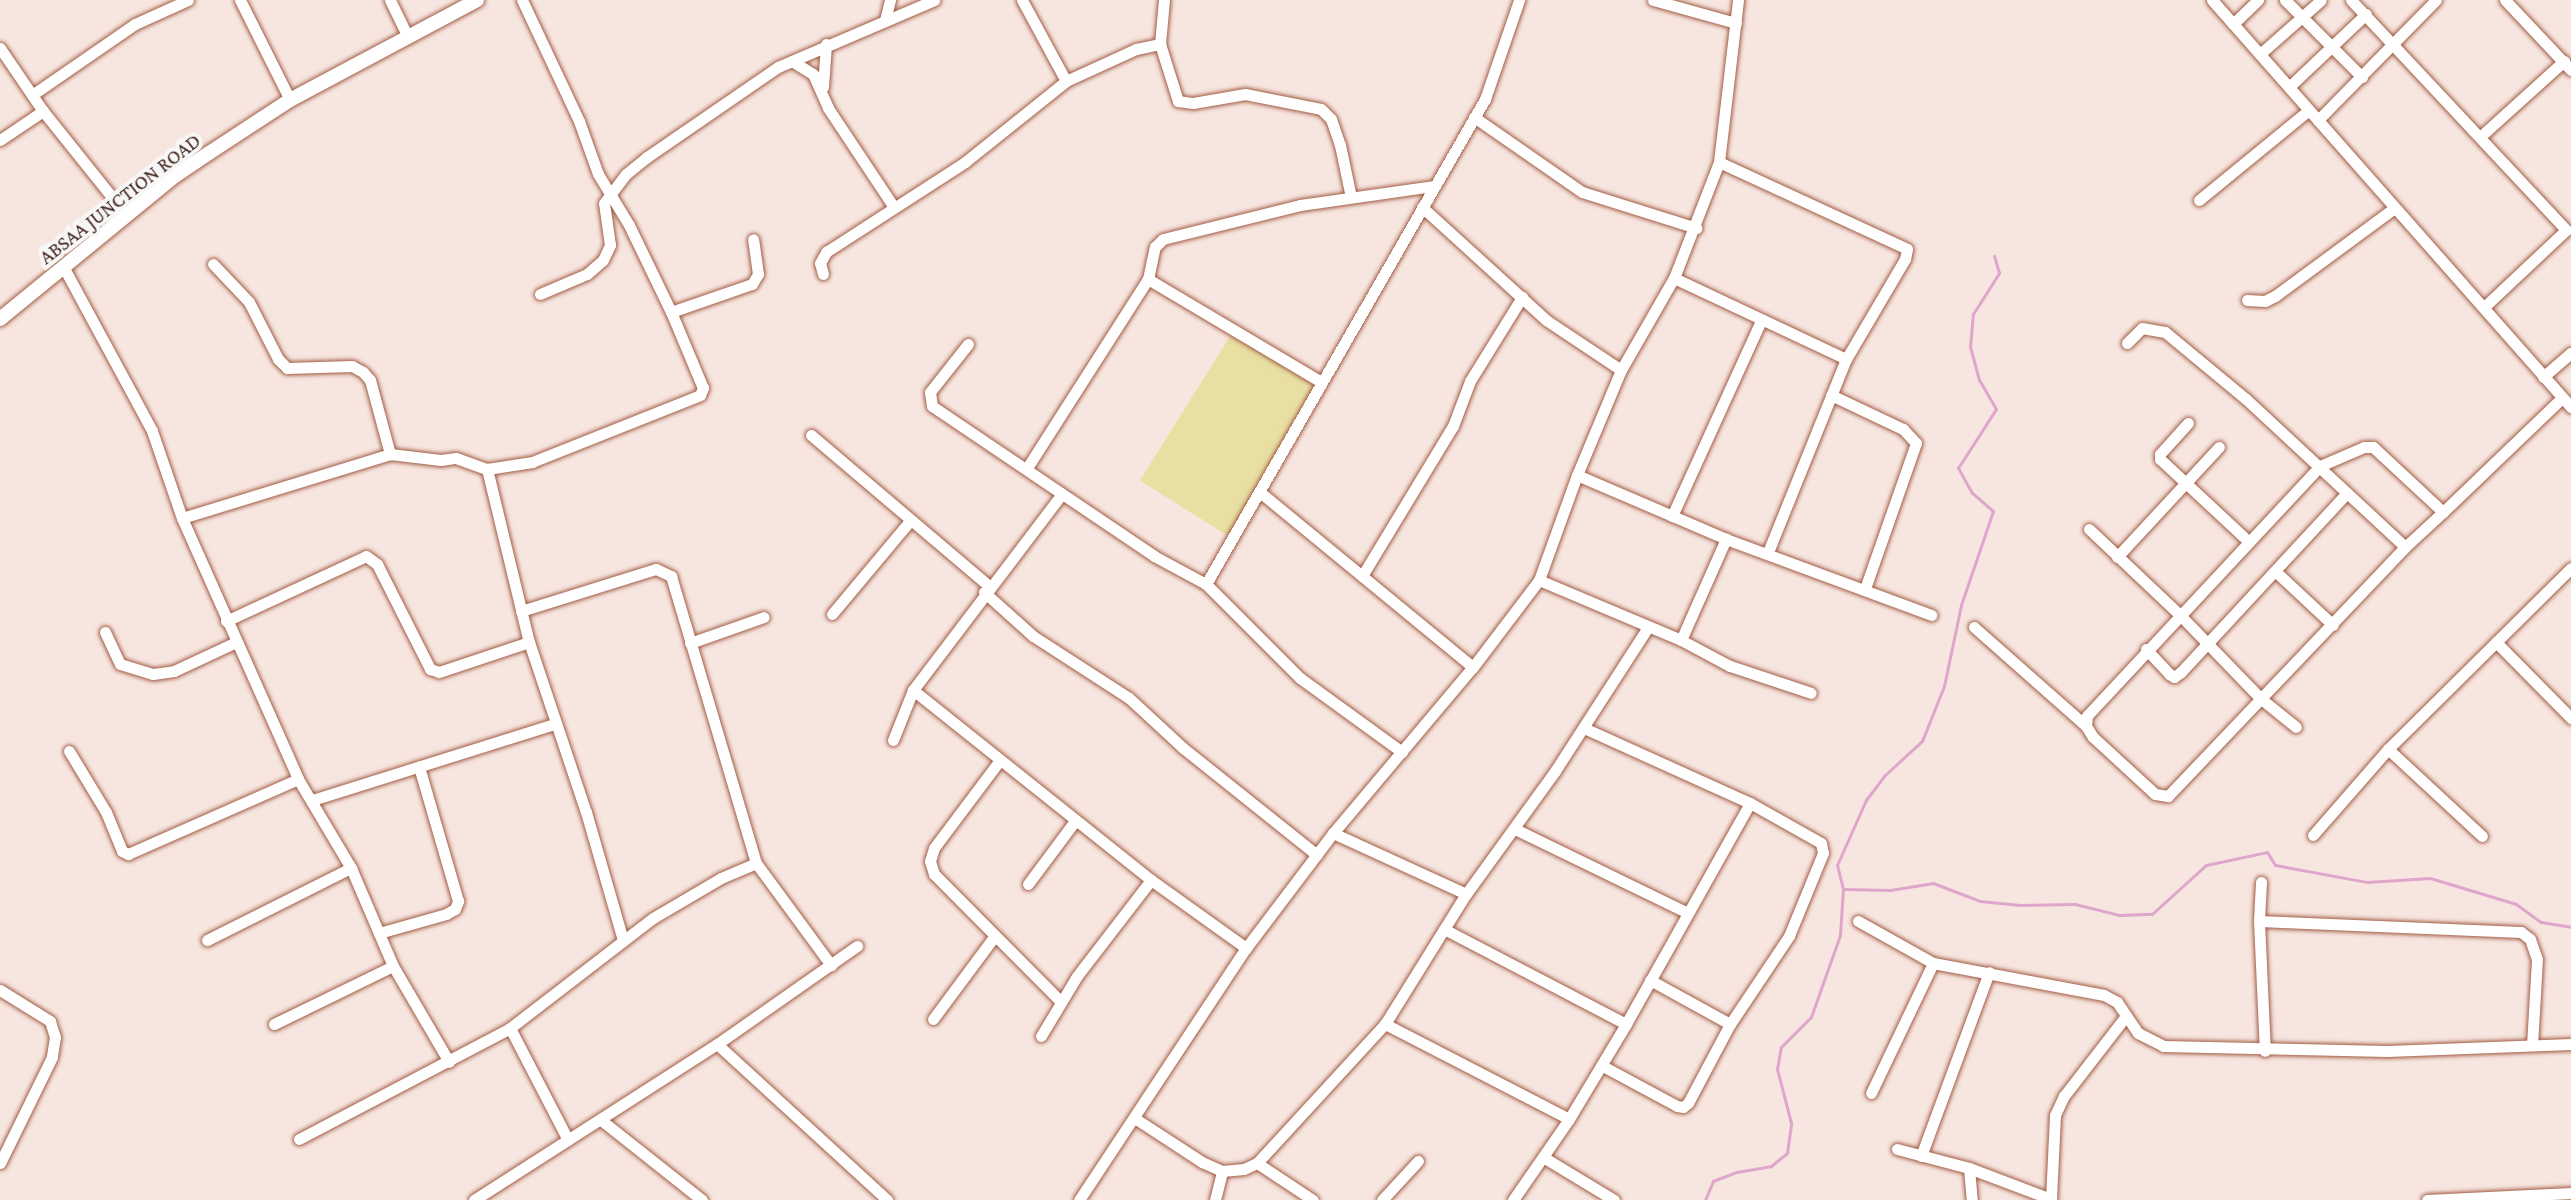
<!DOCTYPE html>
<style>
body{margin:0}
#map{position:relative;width:2571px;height:1200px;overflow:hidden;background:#f7e6e0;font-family:"Crimson Pro",serif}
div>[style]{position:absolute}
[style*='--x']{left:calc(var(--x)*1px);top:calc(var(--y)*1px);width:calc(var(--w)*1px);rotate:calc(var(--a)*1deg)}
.green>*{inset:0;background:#e8dfa3;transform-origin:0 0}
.stream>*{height:3px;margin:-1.5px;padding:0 1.5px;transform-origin:1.5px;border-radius:1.5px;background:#dfa6cb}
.roads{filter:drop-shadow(0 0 2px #a25c43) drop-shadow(0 0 2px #a25c43)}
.minor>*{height:11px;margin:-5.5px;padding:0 5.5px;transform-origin:5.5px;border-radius:5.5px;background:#fff}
.tertiary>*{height:14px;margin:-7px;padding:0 7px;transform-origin:7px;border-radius:7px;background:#fff}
span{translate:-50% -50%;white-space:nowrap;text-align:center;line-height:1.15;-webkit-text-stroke:8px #f7f7f7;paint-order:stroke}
.street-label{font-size:20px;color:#42241a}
</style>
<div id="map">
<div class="green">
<div style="left:1232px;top:333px;width:104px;height:174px;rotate:32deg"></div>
</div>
<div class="stream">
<div style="--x:1844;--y:889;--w:46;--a:1.2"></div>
<div style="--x:1890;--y:890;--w:44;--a:-9.2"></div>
<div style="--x:1933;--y:883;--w:50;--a:21"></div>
<div style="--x:1980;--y:901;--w:40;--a:5.7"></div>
<div style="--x:2020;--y:905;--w:55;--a:-1"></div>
<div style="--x:2075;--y:904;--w:45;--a:14"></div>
<div style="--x:2119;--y:915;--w:33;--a:-2"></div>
<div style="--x:2152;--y:914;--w:73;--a:-42.2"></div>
<div style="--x:2206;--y:865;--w:62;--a:-12"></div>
<div style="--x:2267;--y:852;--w:15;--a:58"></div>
<div style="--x:2275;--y:865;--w:94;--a:10.5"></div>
<div style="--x:2367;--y:882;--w:63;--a:-3.6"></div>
<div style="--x:2430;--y:878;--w:90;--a:16.8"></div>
<div style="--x:2516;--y:904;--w:31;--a:36"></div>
<div style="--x:2541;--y:922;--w:30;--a:9"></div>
<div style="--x:1705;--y:1200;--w:21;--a:-67"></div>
<div style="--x:1713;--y:1181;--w:26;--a:-21"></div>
<div style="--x:1737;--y:1172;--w:35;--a:-10"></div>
<div style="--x:1771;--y:1166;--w:21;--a:-39"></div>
<div style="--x:1787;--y:1153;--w:30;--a:-82"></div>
<div style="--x:1791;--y:1123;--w:56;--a:-104.5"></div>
<div style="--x:1777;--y:1069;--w:22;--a:-80"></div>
<div style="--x:1781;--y:1047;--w:42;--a:-45"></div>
<div style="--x:1811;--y:1017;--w:87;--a:-70.5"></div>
<div style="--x:1840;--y:935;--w:46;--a:-86.3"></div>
<div style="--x:1843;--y:889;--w:25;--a:-104"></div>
<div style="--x:1837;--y:865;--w:71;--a:-66"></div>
<div style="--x:1866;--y:800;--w:31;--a:-53"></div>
<div style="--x:1885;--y:775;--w:50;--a:-42.6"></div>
<div style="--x:1922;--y:741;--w:59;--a:-68.2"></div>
<div style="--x:1944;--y:686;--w:83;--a:-78.1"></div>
<div style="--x:1961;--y:605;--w:99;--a:-71.2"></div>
<div style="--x:1993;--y:511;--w:28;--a:-139"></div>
<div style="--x:1972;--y:493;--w:29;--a:-119"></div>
<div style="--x:1958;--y:468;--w:70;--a:-57.2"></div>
<div style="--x:1996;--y:409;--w:34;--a:-120"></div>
<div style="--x:1979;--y:380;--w:34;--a:-105"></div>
<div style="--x:1970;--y:347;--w:33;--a:-85"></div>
<div style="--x:1973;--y:314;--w:49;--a:-57.6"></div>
<div style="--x:1999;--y:273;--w:18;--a:-106"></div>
</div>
<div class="roads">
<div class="minor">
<div style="--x:240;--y:0;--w:112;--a:63.4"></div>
<div style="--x:390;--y:0;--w:41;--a:64.1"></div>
<div style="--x:1022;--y:0;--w:92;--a:61.5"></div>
<div style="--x:1164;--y:0;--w:44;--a:95.2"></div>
<div style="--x:1160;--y:44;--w:60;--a:72.5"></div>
<div style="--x:1178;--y:101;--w:15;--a:8"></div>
<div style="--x:1193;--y:103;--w:53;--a:-9.8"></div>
<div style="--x:1245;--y:94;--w:77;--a:11.2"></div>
<div style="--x:1321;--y:109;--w:14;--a:45"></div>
<div style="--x:1331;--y:119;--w:28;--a:71"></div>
<div style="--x:1340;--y:145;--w:53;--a:78.1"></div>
<div style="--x:1653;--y:0;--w:86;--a:15.5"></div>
<div style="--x:2212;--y:0;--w:543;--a:48.59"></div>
<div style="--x:2285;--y:0;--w:109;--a:45"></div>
<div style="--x:2351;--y:0;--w:315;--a:46.9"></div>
<div style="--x:2566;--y:230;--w:112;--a:136.8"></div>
<div style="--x:2505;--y:0;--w:96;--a:46.7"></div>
<div style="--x:885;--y:20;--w:21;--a:-76"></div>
<div style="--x:2233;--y:24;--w:35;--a:-44"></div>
<div style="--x:0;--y:48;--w:76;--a:55.7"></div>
<div style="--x:43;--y:111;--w:134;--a:51.3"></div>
<div style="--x:2260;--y:54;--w:81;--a:-41.5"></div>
<div style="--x:792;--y:61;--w:25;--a:32"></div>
<div style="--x:813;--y:74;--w:37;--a:66"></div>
<div style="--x:828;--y:108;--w:118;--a:56.4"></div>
<div style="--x:823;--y:87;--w:43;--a:-86"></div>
<div style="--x:2289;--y:87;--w:106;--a:-43.5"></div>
<div style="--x:32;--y:95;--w:125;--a:-34.6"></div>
<div style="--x:135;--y:24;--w:58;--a:-24.4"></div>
<div style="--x:1474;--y:117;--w:131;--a:34.8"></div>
<div style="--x:1582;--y:192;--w:120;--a:17.5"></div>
<div style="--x:2318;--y:120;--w:168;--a:-45.5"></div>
<div style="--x:2481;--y:136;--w:112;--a:-42.1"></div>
<div style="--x:0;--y:140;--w:52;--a:-34"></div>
<div style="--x:1719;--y:162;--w:207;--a:24.8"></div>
<div style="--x:1907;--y:249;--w:10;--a:101"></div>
<div style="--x:1905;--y:259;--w:116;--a:120.5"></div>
<div style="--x:1846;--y:359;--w:208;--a:112"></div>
<div style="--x:2199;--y:200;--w:142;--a:-39.3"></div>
<div style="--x:1422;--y:207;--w:168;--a:42.3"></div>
<div style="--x:1546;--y:320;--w:90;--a:33.7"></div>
<div style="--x:213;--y:264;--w:52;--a:46.5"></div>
<div style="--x:249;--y:302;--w:64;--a:63"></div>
<div style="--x:278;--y:359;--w:13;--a:45"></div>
<div style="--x:287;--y:368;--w:65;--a:-1.8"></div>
<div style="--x:352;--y:366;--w:13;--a:29"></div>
<div style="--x:363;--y:372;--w:11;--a:49"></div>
<div style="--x:370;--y:380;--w:77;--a:74.9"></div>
<div style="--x:64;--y:268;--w:185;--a:61.6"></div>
<div style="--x:152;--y:431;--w:92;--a:71"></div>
<div style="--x:182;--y:518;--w:286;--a:66"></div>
<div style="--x:298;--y:779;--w:104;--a:59.2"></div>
<div style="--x:351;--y:868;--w:107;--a:66.8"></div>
<div style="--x:393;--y:966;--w:111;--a:59.7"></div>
<div style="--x:823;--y:274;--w:11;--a:-105"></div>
<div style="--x:820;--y:263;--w:13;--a:-61"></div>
<div style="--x:826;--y:252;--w:166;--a:-32.9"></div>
<div style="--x:965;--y:162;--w:129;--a:-38.7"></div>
<div style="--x:1066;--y:81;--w:77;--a:-24.6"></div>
<div style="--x:1136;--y:49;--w:25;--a:-12"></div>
<div style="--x:1674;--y:278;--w:190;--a:25.2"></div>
<div style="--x:1148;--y:279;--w:200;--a:30.7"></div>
<div style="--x:540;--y:294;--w:51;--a:-23.1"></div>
<div style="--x:587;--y:274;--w:21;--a:-41"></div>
<div style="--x:603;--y:260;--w:17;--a:-65"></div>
<div style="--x:610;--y:245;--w:42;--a:-98.1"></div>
<div style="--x:604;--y:203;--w:36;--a:-53"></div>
<div style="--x:626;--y:174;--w:27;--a:-39"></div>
<div style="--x:647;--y:157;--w:159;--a:-34.5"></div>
<div style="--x:778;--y:67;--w:170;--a:-23.2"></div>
<div style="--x:2247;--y:300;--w:18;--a:3"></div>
<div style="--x:2265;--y:301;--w:11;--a:-27"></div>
<div style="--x:2275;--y:296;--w:147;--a:-36.4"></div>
<div style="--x:671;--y:312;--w:86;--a:-19.1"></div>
<div style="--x:752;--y:284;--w:12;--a:-59"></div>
<div style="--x:758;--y:274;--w:35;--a:-98"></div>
<div style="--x:2127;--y:343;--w:21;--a:-45"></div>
<div style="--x:2142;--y:328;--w:23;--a:10"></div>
<div style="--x:2165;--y:332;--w:105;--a:39.6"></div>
<div style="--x:2246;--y:399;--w:217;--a:42.9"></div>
<div style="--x:968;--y:344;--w:61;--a:128.4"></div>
<div style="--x:930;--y:392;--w:14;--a:82"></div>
<div style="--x:932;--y:406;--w:268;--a:34"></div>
<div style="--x:1154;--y:556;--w:59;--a:28.3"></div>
<div style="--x:1206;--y:584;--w:133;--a:45"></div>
<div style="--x:1300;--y:678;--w:126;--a:36"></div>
<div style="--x:2543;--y:377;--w:37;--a:-41"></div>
<div style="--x:1831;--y:395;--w:80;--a:25.3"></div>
<div style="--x:1903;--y:429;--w:19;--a:47"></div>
<div style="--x:1916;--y:443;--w:155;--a:109.3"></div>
<div style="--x:2188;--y:423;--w:42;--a:132.1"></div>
<div style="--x:2160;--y:454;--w:5;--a:90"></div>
<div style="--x:2160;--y:459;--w:120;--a:43"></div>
<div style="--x:811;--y:435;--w:233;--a:40.3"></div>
<div style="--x:1027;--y:468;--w:224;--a:-57.4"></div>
<div style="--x:1148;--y:279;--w:33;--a:-78"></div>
<div style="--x:1155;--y:247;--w:11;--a:-45"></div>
<div style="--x:1163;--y:239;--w:141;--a:-13.9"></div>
<div style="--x:1300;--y:205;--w:134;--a:-8.1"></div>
<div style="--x:487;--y:469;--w:178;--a:76.4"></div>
<div style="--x:529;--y:642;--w:179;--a:71.5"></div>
<div style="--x:586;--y:812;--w:133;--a:73.9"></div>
<div style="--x:1577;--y:475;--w:162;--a:23.2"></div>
<div style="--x:1726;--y:539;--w:219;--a:20.3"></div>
<div style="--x:1261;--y:493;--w:274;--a:39.4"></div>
<div style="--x:2443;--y:512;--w:96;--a:-137.1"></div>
<div style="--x:2373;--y:447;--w:9;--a:180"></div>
<div style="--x:2364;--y:447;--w:48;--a:156.6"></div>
<div style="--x:2320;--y:466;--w:342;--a:133"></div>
<div style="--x:2087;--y:716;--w:10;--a:96"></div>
<div style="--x:2086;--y:726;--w:13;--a:58"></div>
<div style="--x:2093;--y:737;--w:84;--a:42.6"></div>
<div style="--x:2155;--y:794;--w:13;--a:9"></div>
<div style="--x:2168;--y:796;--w:344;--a:-46.4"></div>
<div style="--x:2405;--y:547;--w:52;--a:-42.6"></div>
<div style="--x:2443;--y:512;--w:165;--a:-43.8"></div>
<div style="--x:1672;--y:516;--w:214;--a:-65.5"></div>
<div style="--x:182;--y:518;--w:218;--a:-17.1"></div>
<div style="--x:390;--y:454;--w:51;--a:6.7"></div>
<div style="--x:441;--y:460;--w:15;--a:-8"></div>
<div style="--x:456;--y:458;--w:33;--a:20"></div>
<div style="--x:487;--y:469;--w:46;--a:-8.8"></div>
<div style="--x:532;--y:462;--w:181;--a:-21.7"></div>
<div style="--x:700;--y:395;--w:8;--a:-67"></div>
<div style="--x:703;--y:388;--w:82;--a:-112.8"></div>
<div style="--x:671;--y:312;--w:97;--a:-115.8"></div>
<div style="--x:629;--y:225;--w:60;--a:-121.3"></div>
<div style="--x:598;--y:174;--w:56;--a:-109.7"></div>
<div style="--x:579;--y:121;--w:134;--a:-115.2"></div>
<div style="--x:2089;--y:529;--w:124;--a:43.4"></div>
<div style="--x:2179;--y:614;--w:117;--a:46"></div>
<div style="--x:2260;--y:698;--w:46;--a:38.9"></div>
<div style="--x:2117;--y:557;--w:150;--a:-47.2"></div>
<div style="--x:2275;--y:571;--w:79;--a:43"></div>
<div style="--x:1362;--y:576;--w:175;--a:-58.8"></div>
<div style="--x:1453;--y:426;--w:48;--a:-69.3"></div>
<div style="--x:1470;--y:381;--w:99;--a:-58.2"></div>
<div style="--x:1539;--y:580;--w:154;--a:22.9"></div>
<div style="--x:1681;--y:640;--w:55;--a:28"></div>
<div style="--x:1730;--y:666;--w:85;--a:18.4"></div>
<div style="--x:1206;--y:584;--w:560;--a:-60.09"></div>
<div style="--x:1485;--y:99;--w:105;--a:-71"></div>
<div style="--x:984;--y:592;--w:66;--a:41.9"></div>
<div style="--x:1033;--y:636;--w:114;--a:32.9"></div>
<div style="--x:1129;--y:698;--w:74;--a:42.8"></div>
<div style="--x:1183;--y:748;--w:171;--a:38.6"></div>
<div style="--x:521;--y:611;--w:141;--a:-17.3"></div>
<div style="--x:656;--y:569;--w:17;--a:25"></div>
<div style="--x:671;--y:576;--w:299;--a:73.5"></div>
<div style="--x:756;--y:863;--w:127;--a:53.7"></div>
<div style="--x:832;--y:614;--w:120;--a:-50.1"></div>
<div style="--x:226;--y:621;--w:154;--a:-24.9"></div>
<div style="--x:366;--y:556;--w:14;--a:36"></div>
<div style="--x:377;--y:564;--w:118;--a:63.2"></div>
<div style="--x:430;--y:669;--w:9;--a:18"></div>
<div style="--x:439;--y:672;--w:95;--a:-18.4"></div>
<div style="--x:1974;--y:627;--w:149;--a:41.5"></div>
<div style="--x:105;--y:632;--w:35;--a:65"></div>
<div style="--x:120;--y:664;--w:34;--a:17"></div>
<div style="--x:153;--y:674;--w:21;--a:-8"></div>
<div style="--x:174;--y:671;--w:68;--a:-25.1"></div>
<div style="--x:1681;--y:640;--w:111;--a:-66"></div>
<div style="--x:2496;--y:642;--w:107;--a:45.4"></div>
<div style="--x:690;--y:643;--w:78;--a:-19.4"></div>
<div style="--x:2146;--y:649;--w:34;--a:47"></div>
<div style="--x:2169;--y:674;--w:6;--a:31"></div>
<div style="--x:2174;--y:677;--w:9;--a:-36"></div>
<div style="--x:2181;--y:672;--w:244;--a:-47.2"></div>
<div style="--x:913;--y:690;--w:305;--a:38.6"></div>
<div style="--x:1151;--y:880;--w:117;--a:35.6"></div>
<div style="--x:1584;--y:728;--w:182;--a:24.3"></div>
<div style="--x:1750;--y:803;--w:81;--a:29.4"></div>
<div style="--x:1821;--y:843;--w:10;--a:79"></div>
<div style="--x:1823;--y:853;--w:90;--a:112.3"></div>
<div style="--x:1789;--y:936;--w:106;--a:123.8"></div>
<div style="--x:1730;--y:1024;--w:89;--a:118"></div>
<div style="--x:1688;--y:1103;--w:6;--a:141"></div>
<div style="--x:1683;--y:1107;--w:6;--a:-171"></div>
<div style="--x:1677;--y:1106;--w:86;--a:-151.7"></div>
<div style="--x:893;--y:740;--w:54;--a:-68.2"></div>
<div style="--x:913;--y:690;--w:245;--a:-52.8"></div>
<div style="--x:2388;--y:749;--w:128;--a:42.8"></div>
<div style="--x:69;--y:751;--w:71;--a:58.8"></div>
<div style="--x:106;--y:812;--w:42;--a:67.7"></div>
<div style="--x:122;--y:851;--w:7;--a:27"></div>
<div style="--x:128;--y:854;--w:186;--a:-23.8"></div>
<div style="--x:1000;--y:760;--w:110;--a:126.9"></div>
<div style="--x:934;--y:848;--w:14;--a:107"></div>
<div style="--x:930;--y:861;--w:14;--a:73"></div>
<div style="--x:934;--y:874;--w:180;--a:45.2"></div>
<div style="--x:312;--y:800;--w:255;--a:-17.4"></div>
<div style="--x:1515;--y:829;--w:192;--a:25.9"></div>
<div style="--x:1333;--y:833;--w:146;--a:24.6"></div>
<div style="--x:2313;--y:835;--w:114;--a:-48.9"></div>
<div style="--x:2388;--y:749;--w:257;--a:-44.7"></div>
<div style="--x:2261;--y:882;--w:39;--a:93"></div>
<div style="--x:2259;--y:921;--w:130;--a:87.4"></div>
<div style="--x:1028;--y:884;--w:79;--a:-53.3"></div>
<div style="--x:1858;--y:921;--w:86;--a:29.2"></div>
<div style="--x:2259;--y:921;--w:262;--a:2.4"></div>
<div style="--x:2521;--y:932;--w:11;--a:38"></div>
<div style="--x:2530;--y:939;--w:21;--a:71"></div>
<div style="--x:2537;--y:959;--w:86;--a:93.3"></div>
<div style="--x:1444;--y:929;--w:205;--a:27.6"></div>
<div style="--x:379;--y:933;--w:70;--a:-15.8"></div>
<div style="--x:446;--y:914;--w:10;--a:-29"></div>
<div style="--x:455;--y:909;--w:9;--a:-69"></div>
<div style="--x:458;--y:901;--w:140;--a:-106.2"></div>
<div style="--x:207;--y:940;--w:161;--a:-26.6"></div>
<div style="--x:1650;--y:980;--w:91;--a:28.8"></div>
<div style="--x:0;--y:990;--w:59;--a:31.8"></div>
<div style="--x:50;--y:1021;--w:17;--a:73"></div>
<div style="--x:55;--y:1037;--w:20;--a:99"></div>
<div style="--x:52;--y:1057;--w:118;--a:116.1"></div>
<div style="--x:933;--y:1019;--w:102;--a:-53.4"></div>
<div style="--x:274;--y:1024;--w:132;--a:-26"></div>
<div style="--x:1385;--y:1024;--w:207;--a:27.3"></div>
<div style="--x:510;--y:1028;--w:126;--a:62.6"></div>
<div style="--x:1041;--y:1036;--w:70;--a:-59"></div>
<div style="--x:1077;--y:976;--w:121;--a:-52.4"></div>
<div style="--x:717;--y:1044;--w:231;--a:42.5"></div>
<div style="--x:1871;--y:1093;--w:144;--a:-64.5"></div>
<div style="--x:1933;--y:963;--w:174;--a:10.6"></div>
<div style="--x:2104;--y:995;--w:15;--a:28"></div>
<div style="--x:2117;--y:1002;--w:37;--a:56"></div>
<div style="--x:2138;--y:1033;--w:28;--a:27"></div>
<div style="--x:2163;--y:1046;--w:224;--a:1.3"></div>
<div style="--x:2387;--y:1051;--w:184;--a:-2.2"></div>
<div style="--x:1136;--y:1119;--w:79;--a:33.1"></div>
<div style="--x:1202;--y:1162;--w:22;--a:24"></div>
<div style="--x:1222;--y:1171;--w:22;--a:-5"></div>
<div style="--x:1244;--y:1169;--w:14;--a:-25"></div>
<div style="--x:1257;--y:1163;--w:189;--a:-47.4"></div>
<div style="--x:1385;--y:1024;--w:153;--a:-58.1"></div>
<div style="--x:1466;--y:894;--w:152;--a:-54.1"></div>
<div style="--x:1555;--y:771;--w:171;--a:-57.1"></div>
<div style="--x:601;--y:1120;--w:129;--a:38.4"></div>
<div style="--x:299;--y:1139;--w:238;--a:-27.7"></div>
<div style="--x:510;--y:1028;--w:180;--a:-37.6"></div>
<div style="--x:653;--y:918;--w:79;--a:-30.5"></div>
<div style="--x:721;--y:878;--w:38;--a:-23"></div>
<div style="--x:1897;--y:1149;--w:74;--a:14.8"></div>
<div style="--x:1969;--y:1168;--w:88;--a:20.7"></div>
<div style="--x:1921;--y:1156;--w:196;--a:-69.7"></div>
<div style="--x:1543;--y:1157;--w:83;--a:31.2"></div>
<div style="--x:1257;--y:1163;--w:67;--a:33.5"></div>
<div style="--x:1969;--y:1168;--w:32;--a:85"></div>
<div style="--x:474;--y:1200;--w:289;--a:-32.7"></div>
<div style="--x:717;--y:1044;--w:171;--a:-35"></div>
<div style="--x:1079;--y:1200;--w:302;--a:-56.5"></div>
<div style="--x:1246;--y:948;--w:144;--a:-52.9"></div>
<div style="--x:1333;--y:833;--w:217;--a:-49.9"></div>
<div style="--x:1473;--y:667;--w:109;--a:-52.8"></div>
<div style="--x:1539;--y:580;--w:112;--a:-70.1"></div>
<div style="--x:1577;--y:475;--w:114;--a:-67.3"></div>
<div style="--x:1621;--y:370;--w:106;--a:-60.1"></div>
<div style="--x:1674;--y:278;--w:124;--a:-68.8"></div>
<div style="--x:1719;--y:162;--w:163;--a:-83.3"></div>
<div style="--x:1215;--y:1200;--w:30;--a:-76"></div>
<div style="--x:1382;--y:1200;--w:53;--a:-47.3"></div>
<div style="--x:1513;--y:1200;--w:98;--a:-55.3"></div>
<div style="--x:1569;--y:1119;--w:111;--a:-59"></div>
<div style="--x:1626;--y:1024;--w:253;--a:-60.7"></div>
<div style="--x:2051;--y:1200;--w:85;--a:-87.3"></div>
<div style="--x:2055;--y:1115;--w:21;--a:-65"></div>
<div style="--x:2064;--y:1096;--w:100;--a:-52.3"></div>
<div style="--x:2427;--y:1200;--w:144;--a:-2.8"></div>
</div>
<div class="tertiary">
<div style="--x:0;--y:319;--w:226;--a:-39.3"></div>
<div style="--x:175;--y:176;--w:41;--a:-34.1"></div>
<div style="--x:209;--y:153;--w:97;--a:-33.2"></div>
<div style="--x:290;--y:100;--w:212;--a:-28.1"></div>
</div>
</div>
<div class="street-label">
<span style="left:120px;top:199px;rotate:-38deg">ABSAA JUNCTION ROAD</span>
</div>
</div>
